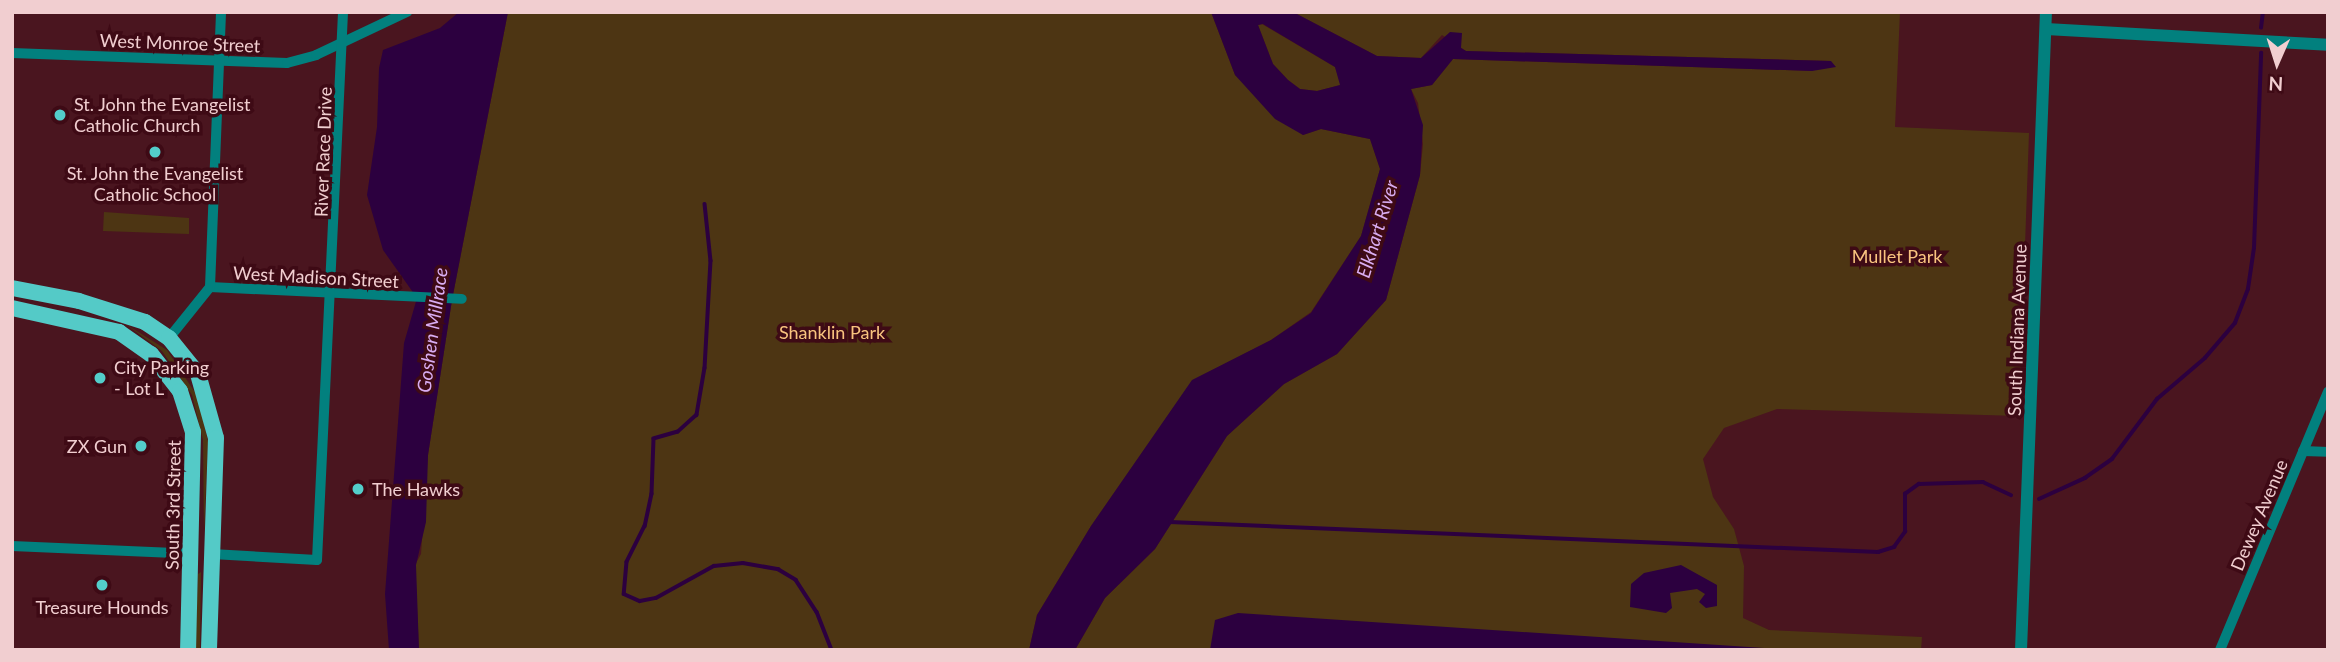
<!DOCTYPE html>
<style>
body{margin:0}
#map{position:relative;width:2340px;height:662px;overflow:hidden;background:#4a151f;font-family:Lato,sans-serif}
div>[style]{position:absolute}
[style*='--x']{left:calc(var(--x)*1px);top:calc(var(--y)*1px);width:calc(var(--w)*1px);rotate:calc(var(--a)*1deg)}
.green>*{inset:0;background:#4d3513}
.water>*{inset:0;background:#2c003f}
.stream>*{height:3.5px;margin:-1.75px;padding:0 1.75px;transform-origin:1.75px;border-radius:1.75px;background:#2c003f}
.minor>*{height:10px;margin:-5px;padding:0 5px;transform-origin:5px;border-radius:5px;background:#02807e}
.tertiary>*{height:12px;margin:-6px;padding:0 6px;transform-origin:6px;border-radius:6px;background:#02807e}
.primary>*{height:16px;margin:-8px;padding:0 8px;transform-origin:8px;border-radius:8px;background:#54cac7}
.dots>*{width:19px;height:19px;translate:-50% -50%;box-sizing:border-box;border:4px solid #3e0a15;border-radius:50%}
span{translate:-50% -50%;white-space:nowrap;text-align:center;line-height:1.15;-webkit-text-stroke:7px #3e0a15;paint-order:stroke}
.street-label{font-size:18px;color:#f1ced0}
.poi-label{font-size:18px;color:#f1ced0}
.left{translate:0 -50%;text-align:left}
.right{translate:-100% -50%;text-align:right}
.park-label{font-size:18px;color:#f9c47f}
.water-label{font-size:19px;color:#d9adf2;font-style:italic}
.frame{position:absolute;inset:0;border:14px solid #f1ced0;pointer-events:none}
.north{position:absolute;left:2242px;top:28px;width:70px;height:70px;-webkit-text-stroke:5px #3e0a15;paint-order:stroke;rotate:183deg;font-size:19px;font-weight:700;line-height:28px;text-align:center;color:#f1ced0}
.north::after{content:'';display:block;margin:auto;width:24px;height:32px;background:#f1ced0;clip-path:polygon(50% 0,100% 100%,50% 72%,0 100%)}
</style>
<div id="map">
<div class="green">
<div style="clip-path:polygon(508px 12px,1211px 12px,1235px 75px,1303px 135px,1321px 129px,1370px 139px,1380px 169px,1361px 236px,1311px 312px,1271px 340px,1192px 381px,1091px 526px,1037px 615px,1029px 650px,419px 650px,415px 565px,421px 554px,428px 455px,452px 300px)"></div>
<div style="clip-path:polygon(1293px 12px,1900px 12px,1895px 127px,2029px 133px,2019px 416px,1777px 409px,1724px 428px,1703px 459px,1713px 497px,1734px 529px,1744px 566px,1743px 618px,1769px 630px,1922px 637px,1921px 650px,1075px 650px,1105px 598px,1155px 549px,1227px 436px,1284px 384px,1337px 354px,1386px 300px,1420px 175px,1423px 144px,1418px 103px,1411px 89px,1432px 85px,1453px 59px,1812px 71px,1831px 61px,1466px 51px,1442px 35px,1421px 58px,1377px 56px)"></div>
<div style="clip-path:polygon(1262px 24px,1335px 67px,1341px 85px,1317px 91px,1300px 89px,1288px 80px,1273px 64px,1258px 25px)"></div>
<div style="clip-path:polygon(104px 212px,189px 218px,189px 234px,103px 231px)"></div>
<div style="clip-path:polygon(124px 323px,167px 350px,198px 397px,208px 442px,204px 532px,203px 440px,192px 395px,162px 351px)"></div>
<div style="clip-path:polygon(201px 572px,200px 650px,195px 650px,198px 574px)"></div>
</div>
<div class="water">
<div style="clip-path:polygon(459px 12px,508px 12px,452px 300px,428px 455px,426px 522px,416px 565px,419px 650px,389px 650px,385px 594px,404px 343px,417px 298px,383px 250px,367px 195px,377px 127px,379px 68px,383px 50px,440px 28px)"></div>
<div style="clip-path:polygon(evenodd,1211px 12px,1293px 12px,1377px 56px,1421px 58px,1450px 32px,1462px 33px,1461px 48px,1466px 51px,1831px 61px,1836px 67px,1812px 71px,1453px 59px,1432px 85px,1411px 89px,1423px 125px,1420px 175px,1386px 300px,1337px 354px,1284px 384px,1227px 436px,1155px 549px,1105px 598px,1075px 650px,1029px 650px,1037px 615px,1091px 526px,1192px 380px,1271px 340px,1311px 313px,1361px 236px,1380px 169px,1370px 139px,1321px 129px,1303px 135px,1275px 119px,1235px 75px,1211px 12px,1263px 24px,1335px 67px,1340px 85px,1317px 91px,1300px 89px,1288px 80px,1273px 64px,1258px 25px,1263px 24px)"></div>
<div style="clip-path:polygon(1681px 565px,1717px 585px,1717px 606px,1706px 608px,1699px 602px,1705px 594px,1697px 589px,1670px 593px,1672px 608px,1666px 613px,1630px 607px,1631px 584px,1644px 573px)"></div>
<div style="clip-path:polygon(1238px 613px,1764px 648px,1778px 650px,1210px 650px,1215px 620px)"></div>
</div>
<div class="stream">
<div style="--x:2261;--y:28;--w:16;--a:-83"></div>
<div style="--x:705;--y:204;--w:57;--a:84"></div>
<div style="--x:711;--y:261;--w:107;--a:93.2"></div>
<div style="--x:705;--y:368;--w:48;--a:99.7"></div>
<div style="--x:697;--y:415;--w:25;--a:138"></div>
<div style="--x:678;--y:432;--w:25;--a:164"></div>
<div style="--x:654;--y:439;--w:55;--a:92.1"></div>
<div style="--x:652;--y:494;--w:33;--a:102"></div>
<div style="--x:645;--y:526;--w:40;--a:116.6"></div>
<div style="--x:627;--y:562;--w:32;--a:95"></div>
<div style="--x:624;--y:594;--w:17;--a:24"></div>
<div style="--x:640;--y:601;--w:16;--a:-11"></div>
<div style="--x:656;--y:598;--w:66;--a:-28.9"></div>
<div style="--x:714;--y:566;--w:29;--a:-6"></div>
<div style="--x:743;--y:563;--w:36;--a:10"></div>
<div style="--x:778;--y:569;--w:21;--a:31"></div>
<div style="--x:796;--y:580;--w:38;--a:57"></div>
<div style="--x:817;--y:612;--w:41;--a:68.5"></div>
<div style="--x:2039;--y:499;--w:51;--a:-24.5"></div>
<div style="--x:2085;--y:478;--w:33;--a:-35"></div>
<div style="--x:2112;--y:459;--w:75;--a:-53.1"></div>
<div style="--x:2157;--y:399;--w:63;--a:-40.5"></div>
<div style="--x:2205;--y:358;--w:46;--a:-49.4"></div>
<div style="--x:2235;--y:323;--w:36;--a:-69"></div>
<div style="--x:2248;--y:289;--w:41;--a:-81.7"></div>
<div style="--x:2254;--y:248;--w:195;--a:-87.9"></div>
<div style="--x:1170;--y:522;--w:709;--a:2.43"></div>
<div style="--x:1878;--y:552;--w:17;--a:-17"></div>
<div style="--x:1894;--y:547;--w:19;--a:-54"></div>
<div style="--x:1905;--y:532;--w:38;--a:-90"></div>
<div style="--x:1905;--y:494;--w:17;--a:-36"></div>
<div style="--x:1919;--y:484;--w:64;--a:-1.8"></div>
<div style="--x:1983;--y:482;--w:31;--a:25"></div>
</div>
<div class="minor">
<div style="--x:12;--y:53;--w:275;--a:2.1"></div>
<div style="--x:287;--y:63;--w:30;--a:-15"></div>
<div style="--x:316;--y:55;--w:101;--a:-25.3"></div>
<div style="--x:210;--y:287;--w:252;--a:2.7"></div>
<div style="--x:169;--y:338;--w:65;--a:-51.2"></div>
<div style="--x:210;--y:287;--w:275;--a:-87.7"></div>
<div style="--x:2303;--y:451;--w:25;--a:2"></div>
<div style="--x:12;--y:546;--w:180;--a:2.5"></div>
<div style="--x:212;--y:554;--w:105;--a:3.3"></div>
<div style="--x:317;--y:560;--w:549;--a:-87.28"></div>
<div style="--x:2220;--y:650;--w:280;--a:-67.3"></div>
</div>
<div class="tertiary">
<div style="--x:2046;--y:29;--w:282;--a:3.2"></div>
<div style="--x:2021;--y:650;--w:638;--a:-87.76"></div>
</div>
<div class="primary">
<div style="--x:12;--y:288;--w:68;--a:11"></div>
<div style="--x:79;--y:301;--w:69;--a:17.7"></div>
<div style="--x:145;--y:322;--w:29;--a:34"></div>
<div style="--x:169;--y:338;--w:46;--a:51.1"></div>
<div style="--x:198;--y:374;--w:66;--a:74.3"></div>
<div style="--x:216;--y:438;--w:212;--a:91.9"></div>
<div style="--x:12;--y:308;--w:110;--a:12.6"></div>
<div style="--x:119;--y:332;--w:39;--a:35"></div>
<div style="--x:151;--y:354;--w:47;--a:51.9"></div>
<div style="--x:180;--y:391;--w:43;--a:72.4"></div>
<div style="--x:193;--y:432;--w:218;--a:91.3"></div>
</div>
<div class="dots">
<div style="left:60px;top:115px;background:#53cdca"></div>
<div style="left:155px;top:152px;background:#53cdca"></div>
<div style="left:100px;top:378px;background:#53cdca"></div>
<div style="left:141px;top:446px;background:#53cdca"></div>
<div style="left:358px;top:489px;background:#53cdca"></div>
<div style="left:102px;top:585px;background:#53cdca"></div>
</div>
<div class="street-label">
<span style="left:180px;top:43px;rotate:2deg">West Monroe Street</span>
<span style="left:323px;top:152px;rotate:-88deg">River Race Drive</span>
<span style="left:316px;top:277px;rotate:3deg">West Madison Street</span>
<span style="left:2017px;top:330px;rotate:-88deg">South Indiana Avenue</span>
<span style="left:173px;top:505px;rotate:-89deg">South 3rd Street</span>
<span style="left:2259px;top:515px;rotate:-67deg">Dewey Avenue</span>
</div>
<div class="poi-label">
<span class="left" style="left:74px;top:115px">St. John the Evangelist<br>Catholic Church</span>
<span style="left:155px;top:184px">St. John the Evangelist<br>Catholic School</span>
<span class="left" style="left:114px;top:378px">City Parking<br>- Lot L</span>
<span class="right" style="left:127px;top:446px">ZX Gun</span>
<span class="left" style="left:372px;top:489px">The Hawks</span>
<span style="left:102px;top:607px">Treasure Hounds</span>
</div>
<div class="park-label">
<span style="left:1897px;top:256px">Mullet Park</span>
<span style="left:832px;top:332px">Shanklin Park</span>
</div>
<div class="water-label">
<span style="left:1377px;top:229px;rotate:-73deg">Elkhart River</span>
<span style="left:432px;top:330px;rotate:-82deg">Goshen Millrace</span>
</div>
<div class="frame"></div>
<div class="north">N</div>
</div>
